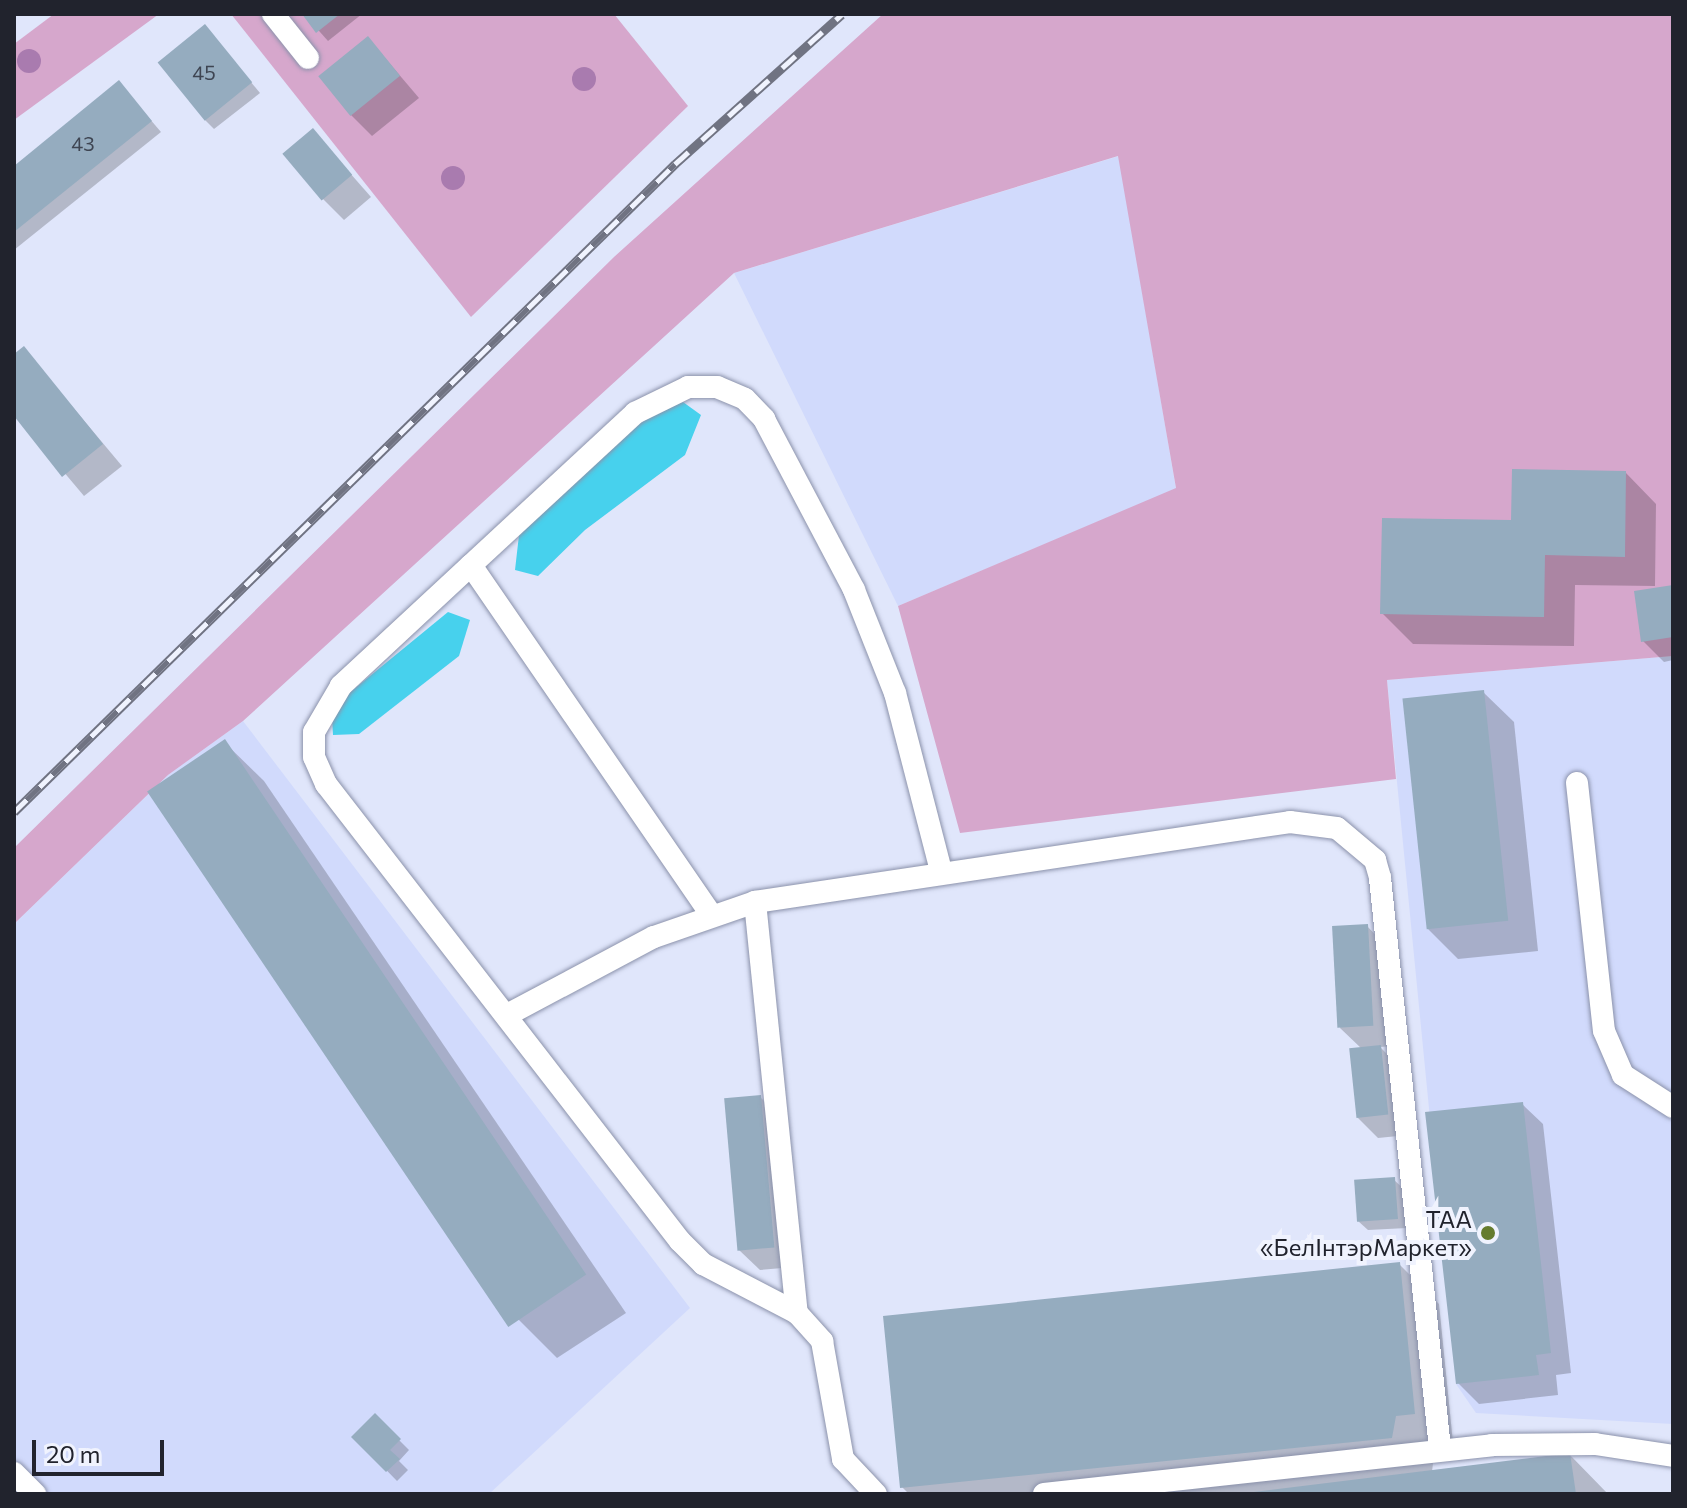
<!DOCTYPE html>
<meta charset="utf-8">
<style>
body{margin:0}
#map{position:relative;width:1687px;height:1508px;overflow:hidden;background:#e0e6fb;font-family:Commissioner,sans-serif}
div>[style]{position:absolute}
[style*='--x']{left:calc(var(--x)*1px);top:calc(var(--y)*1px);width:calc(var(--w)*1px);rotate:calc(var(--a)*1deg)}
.built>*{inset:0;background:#d1dafc}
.green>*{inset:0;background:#d6a7cc}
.water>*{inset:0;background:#47d1ed}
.shadow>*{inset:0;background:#0003}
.building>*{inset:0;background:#95acbf;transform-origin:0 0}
.roads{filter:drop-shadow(0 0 2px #8b92ab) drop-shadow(0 0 2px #8b92ab)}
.lane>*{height:22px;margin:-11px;padding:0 11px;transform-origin:11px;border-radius:11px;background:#fff}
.rail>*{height:9px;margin-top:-4.5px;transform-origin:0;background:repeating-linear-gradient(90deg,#f0f3fe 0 18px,#707382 0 36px);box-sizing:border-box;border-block:2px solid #707382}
.trees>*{width:24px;height:24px;margin:-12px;border-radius:50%;background:#a97baf}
.dots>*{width:22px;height:22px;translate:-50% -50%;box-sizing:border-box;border:4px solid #f0f3fe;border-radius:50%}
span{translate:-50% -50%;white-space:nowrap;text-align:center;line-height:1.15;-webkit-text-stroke:8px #f0f3fe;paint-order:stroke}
.number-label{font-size:20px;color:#3e4552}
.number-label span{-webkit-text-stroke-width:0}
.poi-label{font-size:24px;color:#21232d}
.right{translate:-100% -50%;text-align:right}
.frame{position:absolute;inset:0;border:16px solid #21232d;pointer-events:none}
.scale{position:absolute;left:32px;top:1440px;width:132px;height:36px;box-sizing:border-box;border:4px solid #21232d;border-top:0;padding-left:10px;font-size:24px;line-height:28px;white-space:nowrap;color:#21232d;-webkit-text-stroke:6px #f0f3fe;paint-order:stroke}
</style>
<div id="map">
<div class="built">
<div style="clip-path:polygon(1119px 156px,1176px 489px,898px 606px,734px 273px)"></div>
<div style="clip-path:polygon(1673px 656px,1673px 1424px,1476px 1413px,1456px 1384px,1387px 680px)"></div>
<div style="clip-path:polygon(243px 721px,690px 1308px,489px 1494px,14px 1494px,14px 924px,168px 775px)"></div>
</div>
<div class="green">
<div style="clip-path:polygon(54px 14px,159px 14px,14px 120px,14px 44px)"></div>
<div style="clip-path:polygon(231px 14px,614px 14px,688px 106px,471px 317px)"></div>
<div style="clip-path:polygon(883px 14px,1673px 14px,1673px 656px,1387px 680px,1396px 779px,960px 833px,898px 606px,1176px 488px,1118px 156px,734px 273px,243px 721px,168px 775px,14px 924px,14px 848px,614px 257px)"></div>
</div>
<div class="water">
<div style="clip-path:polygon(683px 402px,701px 415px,685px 455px,585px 530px,538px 576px,515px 570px,519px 535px,645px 418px)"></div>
<div style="clip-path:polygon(448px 612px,470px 620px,459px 656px,359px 734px,333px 735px,332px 718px,348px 694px)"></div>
</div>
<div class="shadow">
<div style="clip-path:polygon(304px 14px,362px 14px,328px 41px)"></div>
<div style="clip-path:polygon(205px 26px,260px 93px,214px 129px,204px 119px)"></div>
<div style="clip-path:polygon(368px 38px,419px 98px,372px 136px,351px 115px)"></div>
<div style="clip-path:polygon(119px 83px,161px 132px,14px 250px,14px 168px)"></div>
<div style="clip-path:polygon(313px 131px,371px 197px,344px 220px,323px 199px)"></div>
<div style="clip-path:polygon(24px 349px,122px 466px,84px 496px,14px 413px,14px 357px)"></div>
<div style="clip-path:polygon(1626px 473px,1656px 504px,1655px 586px,1575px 585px,1574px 646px,1413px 644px,1382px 613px,1513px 522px)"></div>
<div style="clip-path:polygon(1673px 587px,1673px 660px,1664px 662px,1643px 641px)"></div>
<div style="clip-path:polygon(1483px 692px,1514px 722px,1538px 951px,1458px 959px,1428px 929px)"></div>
<div style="clip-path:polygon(224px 742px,264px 781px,626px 1313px,557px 1358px,518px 1319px)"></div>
<div style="clip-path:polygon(1367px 926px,1387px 947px,1393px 1046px,1380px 1047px,1401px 1068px,1408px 1135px,1378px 1138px,1358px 1118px,1362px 1049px,1340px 1028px)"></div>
<div style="clip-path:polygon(760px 1097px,781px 1117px,794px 1267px,760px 1270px,739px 1250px)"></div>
<div style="clip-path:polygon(1522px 1104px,1543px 1124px,1571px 1373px,1556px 1375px,1558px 1395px,1479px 1404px,1458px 1383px)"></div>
<div style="clip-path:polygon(1394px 1180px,1404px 1189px,1407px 1228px,1368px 1230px,1358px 1221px)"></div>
<div style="clip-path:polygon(1399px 1264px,1439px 1304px,1454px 1453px,1434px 1455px,1432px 1472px,1570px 1455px,1608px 1494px,909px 1494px,902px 1487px)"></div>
<div style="clip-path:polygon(375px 1416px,409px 1450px,399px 1461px,408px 1470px,397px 1481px,354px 1437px)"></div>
</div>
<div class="building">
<div style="clip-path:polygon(302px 14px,340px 14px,316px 33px)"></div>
<div style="left:205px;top:24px;width:75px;height:61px;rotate:51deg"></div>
<div style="left:368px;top:36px;width:51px;height:64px;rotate:51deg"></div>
<div style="clip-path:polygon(119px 80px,152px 121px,14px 232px,14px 166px)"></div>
<div style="left:313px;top:128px;width:61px;height:40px;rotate:50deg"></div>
<div style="clip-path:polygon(24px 346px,103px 444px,62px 477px,14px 416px,14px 354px)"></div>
<div style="clip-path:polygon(1512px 469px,1626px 471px,1625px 557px,1545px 555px,1544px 617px,1380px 614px,1382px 518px,1511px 520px)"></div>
<div style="clip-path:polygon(1673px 585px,1673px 637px,1641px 642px,1634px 591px)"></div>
<div style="left:1484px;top:690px;width:232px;height:82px;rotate:84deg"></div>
<div style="left:225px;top:739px;width:646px;height:94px;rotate:56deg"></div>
<div style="left:1368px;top:924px;width:102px;height:36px;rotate:87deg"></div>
<div style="left:1381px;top:1045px;width:70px;height:32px;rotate:84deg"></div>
<div style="left:761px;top:1095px;width:153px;height:37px;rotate:85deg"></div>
<div style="clip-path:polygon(1523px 1102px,1551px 1353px,1536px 1355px,1539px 1375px,1456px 1384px,1425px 1112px)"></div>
<div style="left:1395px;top:1177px;width:42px;height:41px;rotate:86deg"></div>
<div style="clip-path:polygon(1400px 1262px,1415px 1414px,1396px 1416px,1392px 1438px,900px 1488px,883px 1316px)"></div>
<div style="clip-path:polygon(375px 1413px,401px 1439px,390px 1450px,400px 1459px,386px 1472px,351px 1437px)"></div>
<div style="clip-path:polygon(1570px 1453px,1576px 1494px,1254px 1494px,1254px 1492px)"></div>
</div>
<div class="roads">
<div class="lane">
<div style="--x:273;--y:14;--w:56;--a:51.5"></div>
<div style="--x:471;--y:565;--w:178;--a:137.1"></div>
<div style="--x:341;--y:686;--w:53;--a:120.4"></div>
<div style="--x:314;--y:732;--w:25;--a:90"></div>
<div style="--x:314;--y:757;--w:30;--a:66"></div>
<div style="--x:326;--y:784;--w:578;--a:52.24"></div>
<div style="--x:680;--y:1241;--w:33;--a:45"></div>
<div style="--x:703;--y:1264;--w:106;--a:27.5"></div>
<div style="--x:1577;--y:783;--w:249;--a:83.8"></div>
<div style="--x:1604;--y:1031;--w:48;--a:66.6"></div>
<div style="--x:1623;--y:1075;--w:59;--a:32.6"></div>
<div style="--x:755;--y:902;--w:413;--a:84.2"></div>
<div style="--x:797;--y:1313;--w:38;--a:48"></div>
<div style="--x:822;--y:1341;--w:120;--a:79.9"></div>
<div style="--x:843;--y:1459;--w:48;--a:46.7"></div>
<div style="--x:710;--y:913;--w:422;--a:-124.5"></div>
<div style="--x:471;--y:565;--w:224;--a:-42.8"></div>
<div style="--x:635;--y:413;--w:59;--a:-26.1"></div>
<div style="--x:688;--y:387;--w:29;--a:0"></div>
<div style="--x:717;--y:387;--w:30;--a:23"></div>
<div style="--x:745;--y:399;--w:28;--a:46"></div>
<div style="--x:764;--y:419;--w:193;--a:62.2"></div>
<div style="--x:854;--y:590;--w:111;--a:68.3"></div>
<div style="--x:895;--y:693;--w:184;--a:75.5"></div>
<div style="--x:507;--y:1015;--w:166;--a:-28"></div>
<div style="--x:654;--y:937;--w:107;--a:-19.1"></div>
<div style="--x:755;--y:902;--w:541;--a:-8.5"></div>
<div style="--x:1290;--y:822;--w:47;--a:7.3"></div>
<div style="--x:1337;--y:828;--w:50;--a:40.1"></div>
<div style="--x:1375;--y:860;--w:19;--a:74"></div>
<div style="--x:1380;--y:878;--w:574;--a:84"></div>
<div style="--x:14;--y:1473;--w:30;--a:45"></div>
<div style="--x:1044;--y:1494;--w:451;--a:-6.2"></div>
<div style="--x:1492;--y:1445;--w:103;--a:-0.6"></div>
<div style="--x:1595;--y:1444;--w:79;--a:8.7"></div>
</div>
</div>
<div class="rail">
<div style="--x:14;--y:812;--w:926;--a:-44.43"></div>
<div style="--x:675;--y:164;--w:224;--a:-41.9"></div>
</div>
<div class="trees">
<div style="left:29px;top:61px"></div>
<div style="left:584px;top:79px"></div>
<div style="left:453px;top:178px"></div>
</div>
<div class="dots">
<div style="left:1488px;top:1233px;background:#657c2e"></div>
</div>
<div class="number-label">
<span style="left:204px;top:72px">45</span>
<span style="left:83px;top:143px">43</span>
</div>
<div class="poi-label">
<span class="right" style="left:1472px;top:1233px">ТАА<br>«БелІнтэрМаркет»</span>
</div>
<div class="frame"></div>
<div class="scale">20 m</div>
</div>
